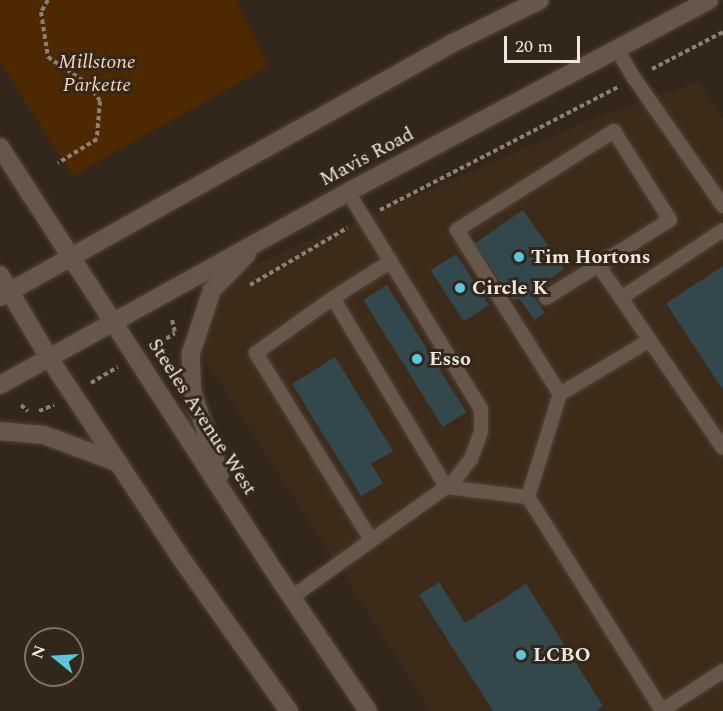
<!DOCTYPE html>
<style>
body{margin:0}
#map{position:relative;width:723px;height:711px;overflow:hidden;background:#33261a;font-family:Spectral,serif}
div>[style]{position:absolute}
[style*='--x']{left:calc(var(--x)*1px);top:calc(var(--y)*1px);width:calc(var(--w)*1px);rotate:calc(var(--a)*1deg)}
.built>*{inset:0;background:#3d2b1a}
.green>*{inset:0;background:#4e2900}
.building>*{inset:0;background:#32484c;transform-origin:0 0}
.path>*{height:4px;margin-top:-2px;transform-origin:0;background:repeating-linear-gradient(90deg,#8b8076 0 4.5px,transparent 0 7.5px)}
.roads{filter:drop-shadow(0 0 2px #4e4339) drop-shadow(0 0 2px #4e4339)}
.lane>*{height:14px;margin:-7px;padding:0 7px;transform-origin:7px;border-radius:7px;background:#66574a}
.secondary>*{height:18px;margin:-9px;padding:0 9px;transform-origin:9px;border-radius:9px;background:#66574a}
.dots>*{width:16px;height:16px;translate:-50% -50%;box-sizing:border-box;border:3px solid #33261a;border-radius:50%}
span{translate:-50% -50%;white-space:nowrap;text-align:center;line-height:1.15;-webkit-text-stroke:6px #33261a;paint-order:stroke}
.park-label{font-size:20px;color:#fad5b4;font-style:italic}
.street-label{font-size:20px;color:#efe7df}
.poi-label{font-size:20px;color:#efe7df;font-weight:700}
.left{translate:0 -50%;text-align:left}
.north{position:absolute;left:24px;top:627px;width:60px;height:60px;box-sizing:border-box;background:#33261a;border:2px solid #7e7369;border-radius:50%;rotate:288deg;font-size:16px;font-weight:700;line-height:24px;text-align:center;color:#efe7df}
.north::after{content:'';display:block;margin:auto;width:21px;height:27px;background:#55cade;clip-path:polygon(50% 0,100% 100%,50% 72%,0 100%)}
.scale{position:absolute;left:504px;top:36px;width:76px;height:27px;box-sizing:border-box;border:3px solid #efe7df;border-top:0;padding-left:8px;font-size:18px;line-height:21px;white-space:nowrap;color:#efe7df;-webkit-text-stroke:4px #33261a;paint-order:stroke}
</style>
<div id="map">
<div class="built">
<div style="clip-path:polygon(699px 82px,723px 119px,723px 711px,431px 711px,187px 332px,207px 285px,600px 116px)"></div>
</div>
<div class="green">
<div style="clip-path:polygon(0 0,236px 0,268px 66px,73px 176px,0 62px)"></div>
</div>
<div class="building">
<div style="clip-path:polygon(523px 210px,564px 269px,531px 292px,545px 313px,534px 320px,519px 298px,514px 301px,474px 244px)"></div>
<div style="left:456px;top:254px;width:61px;height:30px;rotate:57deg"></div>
<div style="clip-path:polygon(723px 266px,723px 390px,666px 303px)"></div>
<div style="left:387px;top:285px;width:150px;height:28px;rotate:58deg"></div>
<div style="clip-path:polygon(335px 357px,393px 451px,371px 464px,383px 483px,361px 496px,292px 384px)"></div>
<div style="clip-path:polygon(439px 582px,465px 623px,526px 584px,603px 706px,596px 711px,493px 711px,419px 595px)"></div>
</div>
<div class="path">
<div style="--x:48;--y:0;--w:14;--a:120"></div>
<div style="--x:41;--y:12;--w:46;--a:81.2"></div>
<div style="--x:48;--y:57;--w:50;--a:34.3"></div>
<div style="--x:89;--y:85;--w:19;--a:55"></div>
<div style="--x:100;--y:101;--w:38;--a:95"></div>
<div style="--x:97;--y:139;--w:46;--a:148.4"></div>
<div style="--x:652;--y:69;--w:80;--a:-27.5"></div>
<div style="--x:380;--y:210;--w:268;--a:-27.3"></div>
<div style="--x:250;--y:285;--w:113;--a:-30.4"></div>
<div style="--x:172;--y:320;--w:12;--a:76"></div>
<div style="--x:154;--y:347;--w:25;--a:-34"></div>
<div style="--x:91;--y:383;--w:31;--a:-31"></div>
<div style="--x:21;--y:405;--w:9;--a:41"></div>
<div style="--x:39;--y:411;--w:16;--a:-22"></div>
</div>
<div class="roads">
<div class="lane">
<div style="--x:617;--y:49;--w:34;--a:60"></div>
<div style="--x:634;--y:78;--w:156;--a:55.2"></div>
<div style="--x:723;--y:230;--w:123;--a:146.3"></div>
<div style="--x:621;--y:298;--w:181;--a:55.8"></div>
<div style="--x:391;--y:261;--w:69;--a:147.5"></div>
<div style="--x:333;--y:298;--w:220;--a:59.1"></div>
<div style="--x:446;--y:487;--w:83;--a:7"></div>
<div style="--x:598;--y:265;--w:40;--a:55.1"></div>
<div style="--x:333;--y:298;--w:95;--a:144.5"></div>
<div style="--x:256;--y:353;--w:220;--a:58.4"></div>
<div style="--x:546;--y:298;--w:146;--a:-32.2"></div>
<div style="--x:670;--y:220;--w:105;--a:-122.2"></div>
<div style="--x:614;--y:131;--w:186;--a:147.8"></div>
<div style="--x:457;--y:230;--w:194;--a:57.9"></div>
<div style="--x:650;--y:340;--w:105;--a:149"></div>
<div style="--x:560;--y:394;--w:108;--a:107.3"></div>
<div style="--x:528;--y:497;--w:252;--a:57.9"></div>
<div style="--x:292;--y:597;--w:198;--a:-35.5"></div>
<div style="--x:453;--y:482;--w:29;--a:-52"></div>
<div style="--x:471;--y:459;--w:30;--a:-70"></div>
<div style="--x:481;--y:431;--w:22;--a:-90"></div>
<div style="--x:481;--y:409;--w:255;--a:-121.5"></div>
<div style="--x:661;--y:711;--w:74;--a:-32.8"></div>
</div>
<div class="secondary">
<div style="--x:0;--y:147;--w:501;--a:57.13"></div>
<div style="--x:272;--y:568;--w:172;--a:56.1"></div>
<div style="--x:0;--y:275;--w:96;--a:59.4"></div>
<div style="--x:49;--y:358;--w:243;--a:56.6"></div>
<div style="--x:183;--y:561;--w:184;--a:54.8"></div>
<div style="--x:0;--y:297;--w:517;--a:-29.29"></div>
<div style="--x:451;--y:44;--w:99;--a:-26.3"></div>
<div style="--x:0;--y:385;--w:398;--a:-29"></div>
<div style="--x:348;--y:192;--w:409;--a:-28"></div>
<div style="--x:0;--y:431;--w:44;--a:5.2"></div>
<div style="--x:44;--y:435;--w:80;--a:20.5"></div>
<div style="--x:220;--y:474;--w:88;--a:-108.6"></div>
<div style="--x:192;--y:391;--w:38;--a:-92"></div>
<div style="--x:191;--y:353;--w:66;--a:-71.6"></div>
<div style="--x:212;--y:290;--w:50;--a:-45.8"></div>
</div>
</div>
<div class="dots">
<div style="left:519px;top:257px;background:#55cade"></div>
<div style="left:460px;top:288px;background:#55cade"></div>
<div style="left:417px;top:359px;background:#55cade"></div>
<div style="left:521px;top:655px;background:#55cade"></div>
</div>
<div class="park-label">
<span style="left:97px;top:74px">Millstone<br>Parkette</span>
</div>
<div class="street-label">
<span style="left:367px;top:157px;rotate:-28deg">Mavis Road</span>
<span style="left:202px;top:417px;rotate:57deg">Steeles Avenue West</span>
</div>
<div class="poi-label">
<span class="left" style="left:531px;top:257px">Tim Hortons</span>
<span class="left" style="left:472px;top:288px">Circle K</span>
<span class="left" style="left:429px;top:359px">Esso</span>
<span class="left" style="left:533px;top:655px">LCBO</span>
</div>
<div class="north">N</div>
<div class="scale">20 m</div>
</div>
